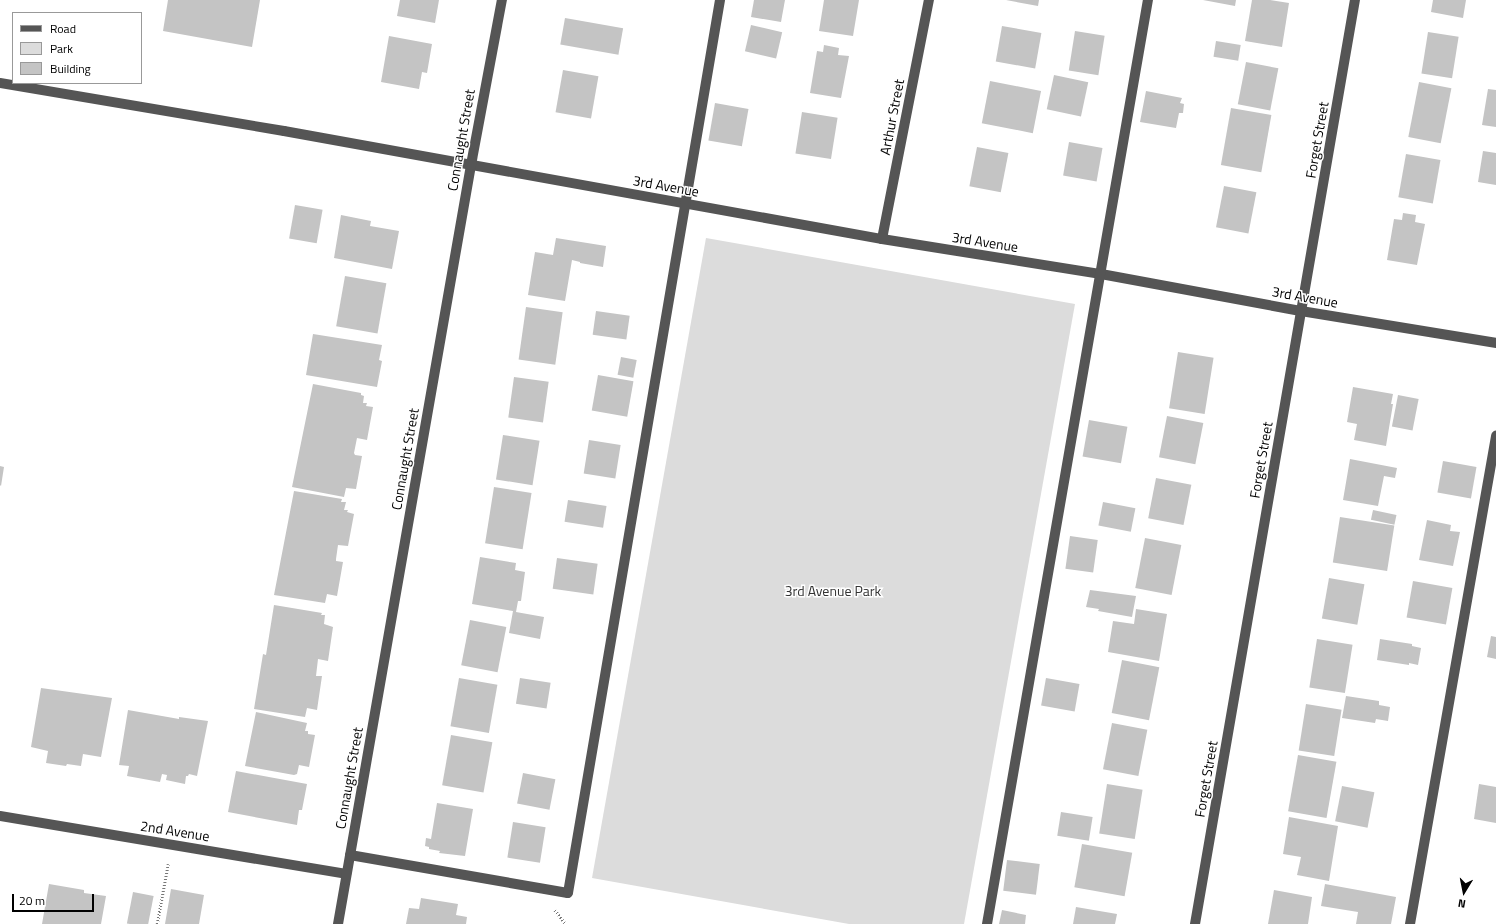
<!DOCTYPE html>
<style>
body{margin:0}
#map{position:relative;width:1496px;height:924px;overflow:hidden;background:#fff;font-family:"Titillium Web",sans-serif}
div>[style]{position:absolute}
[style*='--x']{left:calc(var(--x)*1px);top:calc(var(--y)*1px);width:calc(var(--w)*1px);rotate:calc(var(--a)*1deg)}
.green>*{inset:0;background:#dcdcdc}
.building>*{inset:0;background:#c4c4c4;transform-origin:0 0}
.path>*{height:2.5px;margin-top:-1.25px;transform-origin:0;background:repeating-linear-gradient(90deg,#777 0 1px,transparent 0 3px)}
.minor>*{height:10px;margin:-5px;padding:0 5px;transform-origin:5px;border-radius:5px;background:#555}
span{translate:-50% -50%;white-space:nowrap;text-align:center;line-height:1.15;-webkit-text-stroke:3px #fff;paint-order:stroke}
.street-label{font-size:14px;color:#000}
.park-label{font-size:14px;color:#333}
.legend{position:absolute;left:12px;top:12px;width:130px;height:72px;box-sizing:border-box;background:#fff;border:1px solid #999;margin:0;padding:5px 7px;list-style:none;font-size:12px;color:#000}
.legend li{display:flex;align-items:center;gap:8px;height:20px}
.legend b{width:20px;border:1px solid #999}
.north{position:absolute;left:1444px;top:872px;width:40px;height:40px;-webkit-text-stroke:3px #fff;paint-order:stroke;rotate:190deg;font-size:11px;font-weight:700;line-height:16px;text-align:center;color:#000}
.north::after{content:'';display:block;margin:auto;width:14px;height:18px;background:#000;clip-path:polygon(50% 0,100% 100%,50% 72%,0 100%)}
.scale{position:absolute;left:12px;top:894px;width:82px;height:18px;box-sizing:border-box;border:2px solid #000;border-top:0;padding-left:5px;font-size:12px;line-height:14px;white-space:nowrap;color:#000;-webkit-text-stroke:3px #fff;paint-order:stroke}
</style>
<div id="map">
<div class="green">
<div style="clip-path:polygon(706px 238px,1075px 304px,964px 924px,849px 924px,592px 878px)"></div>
</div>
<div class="building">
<div style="clip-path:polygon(168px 0,260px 0,252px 47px,163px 31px)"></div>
<div style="clip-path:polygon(400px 0,439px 0,435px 23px,397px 16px)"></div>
<div style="clip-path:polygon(754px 0,785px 0,781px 22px,751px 17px)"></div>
<div style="clip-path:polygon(824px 0,859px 0,853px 36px,819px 31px)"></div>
<div style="clip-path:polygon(1006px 0,1039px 0,1038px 6px)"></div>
<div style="clip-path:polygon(1203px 0,1236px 0,1235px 6px)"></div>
<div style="clip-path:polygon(1252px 0,1270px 0,1289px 3px,1282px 47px,1245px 41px)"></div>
<div style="clip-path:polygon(1433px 0,1466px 0,1463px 18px,1431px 12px)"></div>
<div style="left:565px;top:18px;width:59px;height:27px;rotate:10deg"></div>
<div style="left:751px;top:25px;width:32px;height:27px;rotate:13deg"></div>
<div style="left:1002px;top:26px;width:40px;height:36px;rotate:10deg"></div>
<div style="left:1075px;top:31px;width:30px;height:40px;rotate:9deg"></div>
<div style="left:1428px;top:32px;width:31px;height:42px;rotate:9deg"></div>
<div style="clip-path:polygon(389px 36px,432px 44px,427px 73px,422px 72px,419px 89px,381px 82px)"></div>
<div style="left:1216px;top:41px;width:25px;height:16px;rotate:9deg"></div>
<div style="clip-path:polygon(824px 45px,839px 48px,838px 55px,849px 56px,841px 98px,810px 93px,817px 51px,823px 52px)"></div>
<div style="left:1246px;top:62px;width:33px;height:43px;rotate:11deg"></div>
<div style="left:563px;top:70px;width:36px;height:43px;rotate:10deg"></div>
<div style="left:1054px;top:75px;width:35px;height:35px;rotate:12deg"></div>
<div style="left:990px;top:81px;width:52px;height:43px;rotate:11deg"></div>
<div style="left:1419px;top:82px;width:33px;height:56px;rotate:11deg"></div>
<div style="clip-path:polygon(1488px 89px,1496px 90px,1496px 127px,1482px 125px)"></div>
<div style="clip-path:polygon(1146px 91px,1182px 98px,1180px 103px,1184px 104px,1183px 113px,1179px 113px,1176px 128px,1140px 122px)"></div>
<div style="left:715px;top:103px;width:34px;height:38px;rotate:10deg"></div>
<div style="left:1231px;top:108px;width:41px;height:58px;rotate:10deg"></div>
<div style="left:802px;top:112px;width:36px;height:42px;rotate:9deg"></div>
<div style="left:1069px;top:142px;width:34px;height:34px;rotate:10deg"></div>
<div style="left:977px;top:147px;width:32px;height:40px;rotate:11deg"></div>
<div style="clip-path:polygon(1483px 151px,1496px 153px,1496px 185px,1478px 182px)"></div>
<div style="left:1406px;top:154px;width:35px;height:44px;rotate:10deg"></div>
<div style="left:1224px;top:186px;width:33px;height:42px;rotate:11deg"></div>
<div style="left:295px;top:205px;width:28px;height:34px;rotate:10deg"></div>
<div style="clip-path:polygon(1403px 213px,1416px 215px,1415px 222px,1425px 224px,1417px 265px,1387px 260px,1394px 219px,1402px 220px)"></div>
<div style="clip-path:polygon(341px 215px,371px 221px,370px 226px,399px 231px,392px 269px,334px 258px)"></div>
<div style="clip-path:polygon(556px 238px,606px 246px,603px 267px,580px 263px,580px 262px,572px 260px,565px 301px,528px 295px,535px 252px,553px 255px)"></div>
<div style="left:345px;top:276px;width:42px;height:51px;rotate:10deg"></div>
<div style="left:526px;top:307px;width:37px;height:53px;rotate:8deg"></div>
<div style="left:596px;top:311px;width:34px;height:24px;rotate:8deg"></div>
<div style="clip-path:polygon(313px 334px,382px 345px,379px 360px,382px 361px,377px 387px,306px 375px)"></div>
<div style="left:1178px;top:352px;width:36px;height:57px;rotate:9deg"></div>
<div style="left:621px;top:357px;width:16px;height:18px;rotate:11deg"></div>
<div style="left:598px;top:375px;width:36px;height:36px;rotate:10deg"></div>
<div style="left:514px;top:377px;width:35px;height:41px;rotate:8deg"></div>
<div style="clip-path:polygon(313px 384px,361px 393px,361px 395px,364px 396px,363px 403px,367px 403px,366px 406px,373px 407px,367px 440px,357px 438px,354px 453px,355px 455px,362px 456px,356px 489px,346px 488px,344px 497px,292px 487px)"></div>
<div style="clip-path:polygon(1353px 387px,1393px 394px,1391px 404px,1393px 404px,1386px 446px,1354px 440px,1357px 424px,1347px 422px)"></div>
<div style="left:1398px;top:395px;width:21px;height:32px;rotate:11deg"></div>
<div style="left:1167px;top:416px;width:37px;height:42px;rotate:11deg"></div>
<div style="left:1089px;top:420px;width:39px;height:37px;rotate:10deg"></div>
<div style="left:503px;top:435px;width:37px;height:45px;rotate:9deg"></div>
<div style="left:589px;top:440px;width:32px;height:34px;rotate:9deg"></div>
<div style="clip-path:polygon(1350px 459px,1397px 468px,1395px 478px,1384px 476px,1378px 506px,1343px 500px)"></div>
<div style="left:1443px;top:461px;width:34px;height:32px;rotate:10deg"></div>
<div style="clip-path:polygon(0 466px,4px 467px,1px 486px,0 485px)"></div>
<div style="left:1156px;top:478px;width:36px;height:41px;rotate:11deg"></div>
<div style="left:494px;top:487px;width:38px;height:57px;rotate:9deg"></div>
<div style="clip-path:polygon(294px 491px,342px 499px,341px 502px,346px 502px,344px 510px,348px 510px,347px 512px,354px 514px,348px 546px,338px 545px,336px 559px,336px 561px,343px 562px,337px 596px,327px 594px,325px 603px,274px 595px)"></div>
<div style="left:568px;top:500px;width:39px;height:22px;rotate:9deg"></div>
<div style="left:1103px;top:502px;width:33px;height:24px;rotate:11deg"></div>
<div style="left:1373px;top:510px;width:24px;height:10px;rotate:12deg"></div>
<div style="left:1340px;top:517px;width:55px;height:46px;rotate:9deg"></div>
<div style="clip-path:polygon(1427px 520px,1451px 525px,1450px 531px,1460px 532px,1453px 566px,1419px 560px)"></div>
<div style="left:1070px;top:536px;width:28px;height:33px;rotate:8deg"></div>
<div style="left:1145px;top:538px;width:37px;height:51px;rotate:11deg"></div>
<div style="clip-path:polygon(480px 557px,516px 563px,515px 570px,525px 572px,521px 601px,518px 601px,516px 612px,544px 617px,540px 639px,509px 633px,513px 611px,472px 604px)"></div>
<div style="left:557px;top:558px;width:41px;height:31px;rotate:8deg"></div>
<div style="left:1329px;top:578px;width:36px;height:41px;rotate:10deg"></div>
<div style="left:1413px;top:581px;width:40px;height:37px;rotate:10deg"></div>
<div style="clip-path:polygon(1090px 590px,1136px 596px,1132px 617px,1098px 611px,1099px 609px,1086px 607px)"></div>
<div style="clip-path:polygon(274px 605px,322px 613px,321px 615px,325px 615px,324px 624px,333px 627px,328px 661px,318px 659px,316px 676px,322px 676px,317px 710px,307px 708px,305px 717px,254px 709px,263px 654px,266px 655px)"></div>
<div style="clip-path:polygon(1136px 609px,1167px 614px,1159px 661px,1108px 652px,1113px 621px,1134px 624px)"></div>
<div style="left:470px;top:620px;width:37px;height:46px;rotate:11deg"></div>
<div style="clip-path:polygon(1491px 636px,1496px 637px,1496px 659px,1487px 657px)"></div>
<div style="left:1317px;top:639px;width:36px;height:49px;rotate:9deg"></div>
<div style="clip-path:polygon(1380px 639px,1412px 644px,1412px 646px,1421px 648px,1418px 665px,1409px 663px,1409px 665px,1377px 660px)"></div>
<div style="left:1122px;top:660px;width:38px;height:54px;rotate:11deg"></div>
<div style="left:459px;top:678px;width:39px;height:49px;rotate:10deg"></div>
<div style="left:520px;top:678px;width:31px;height:26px;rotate:9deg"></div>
<div style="left:1046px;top:678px;width:34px;height:28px;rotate:10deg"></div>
<div style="clip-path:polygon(41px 688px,112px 698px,101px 757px,83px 754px,81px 766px,67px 764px,66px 766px,46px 763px,48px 751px,31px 747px)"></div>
<div style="clip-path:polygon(1346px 696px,1379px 701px,1379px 705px,1390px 707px,1388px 721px,1376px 719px,1375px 723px,1342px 718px)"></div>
<div style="left:1306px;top:704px;width:36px;height:47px;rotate:9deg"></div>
<div style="clip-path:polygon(128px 710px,179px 719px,179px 717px,208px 721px,197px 776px,189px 774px,188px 776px,186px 776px,185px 784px,166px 780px,167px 775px,162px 774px,160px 782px,127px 776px,129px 766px,119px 765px)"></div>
<div style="clip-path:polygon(256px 712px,307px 723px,305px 731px,308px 731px,308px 734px,315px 735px,309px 767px,299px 765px,297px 774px,294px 775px,245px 766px)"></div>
<div style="left:1112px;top:723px;width:36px;height:47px;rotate:11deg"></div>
<div style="left:451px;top:735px;width:42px;height:51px;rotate:10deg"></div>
<div style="left:1298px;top:755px;width:39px;height:57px;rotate:10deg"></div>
<div style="clip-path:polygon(236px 771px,307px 784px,302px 810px,299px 810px,297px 825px,228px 812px)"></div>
<div style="left:523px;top:773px;width:33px;height:31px;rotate:11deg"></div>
<div style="left:1107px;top:784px;width:36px;height:50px;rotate:9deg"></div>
<div style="clip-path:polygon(1479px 784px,1496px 787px,1496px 823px,1474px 819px)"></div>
<div style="left:1342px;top:786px;width:33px;height:36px;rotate:11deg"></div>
<div style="clip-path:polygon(437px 803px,473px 809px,465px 856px,439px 853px,440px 851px,429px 849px,429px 847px,425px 846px,426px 838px,431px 839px)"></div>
<div style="left:1061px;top:812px;width:32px;height:24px;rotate:9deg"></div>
<div style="clip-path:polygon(1289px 817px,1338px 826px,1329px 881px,1297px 875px,1301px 857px,1283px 854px)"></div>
<div style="left:513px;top:822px;width:33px;height:36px;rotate:9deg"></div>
<div style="left:1082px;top:844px;width:51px;height:44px;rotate:10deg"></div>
<div style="left:1007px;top:860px;width:33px;height:31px;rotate:7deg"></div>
<div style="clip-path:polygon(49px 884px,84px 890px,84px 893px,106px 896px,101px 924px,42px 924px)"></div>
<div style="clip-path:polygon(1325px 884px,1396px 897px,1391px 924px,1356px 924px,1358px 912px,1321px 906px)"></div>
<div style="clip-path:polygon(171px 889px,204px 895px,199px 924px,165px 924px)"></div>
<div style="clip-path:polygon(1274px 890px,1312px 897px,1308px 924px,1268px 924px)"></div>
<div style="left:133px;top:892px;width:21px;height:32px;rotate:11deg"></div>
<div style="clip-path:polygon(421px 898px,458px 904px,456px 915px,467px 917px,466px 924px,406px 924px,409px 908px,419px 909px)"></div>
<div style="clip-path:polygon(1076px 907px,1117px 914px,1115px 924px,1073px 924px)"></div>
<div style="clip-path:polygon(1002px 910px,1026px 915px,1025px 924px,999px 924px)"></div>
</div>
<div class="path">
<div style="--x:555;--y:910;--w:18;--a:52"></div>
<div style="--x:157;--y:924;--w:61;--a:-79.6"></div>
</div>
<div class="minor">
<div style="--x:0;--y:83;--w:288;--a:9.6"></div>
<div style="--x:284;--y:131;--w:608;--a:10.24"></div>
<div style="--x:882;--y:239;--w:222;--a:9.1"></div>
<div style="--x:1101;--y:274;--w:203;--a:10.5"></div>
<div style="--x:1301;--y:311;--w:198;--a:9.3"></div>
<div style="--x:882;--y:239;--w:244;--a:-78.9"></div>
<div style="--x:0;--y:816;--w:351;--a:9.5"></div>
<div style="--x:350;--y:855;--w:221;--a:9.9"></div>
<div style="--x:568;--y:893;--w:906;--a:-80.34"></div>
<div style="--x:338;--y:924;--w:771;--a:-80.06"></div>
<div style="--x:471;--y:165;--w:168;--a:-79.4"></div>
<div style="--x:987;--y:924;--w:938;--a:-80.12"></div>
<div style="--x:1195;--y:924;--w:938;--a:-80.18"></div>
<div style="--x:1410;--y:924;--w:496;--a:-80"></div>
</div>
<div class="street-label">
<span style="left:892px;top:117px;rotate:-79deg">Arthur Street</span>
<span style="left:461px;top:140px;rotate:-80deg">Connaught Street</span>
<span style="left:1317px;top:140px;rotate:-80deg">Forget Street</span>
<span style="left:666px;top:186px;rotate:10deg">3rd Avenue</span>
<span style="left:985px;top:242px;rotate:9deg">3rd Avenue</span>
<span style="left:1305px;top:297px;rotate:10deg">3rd Avenue</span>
<span style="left:405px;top:459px;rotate:-80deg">Connaught Street</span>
<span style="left:1261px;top:460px;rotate:-80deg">Forget Street</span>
<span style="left:349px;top:778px;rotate:-80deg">Connaught Street</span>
<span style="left:1206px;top:779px;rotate:-80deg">Forget Street</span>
<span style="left:175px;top:831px;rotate:9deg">2nd Avenue</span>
</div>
<div class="park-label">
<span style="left:833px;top:591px">3rd Avenue Park</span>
</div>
<ul class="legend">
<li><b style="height:5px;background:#555"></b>Road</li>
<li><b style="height:11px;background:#dcdcdc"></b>Park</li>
<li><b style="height:11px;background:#c4c4c4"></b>Building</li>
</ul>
<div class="north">N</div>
<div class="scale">20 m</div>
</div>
